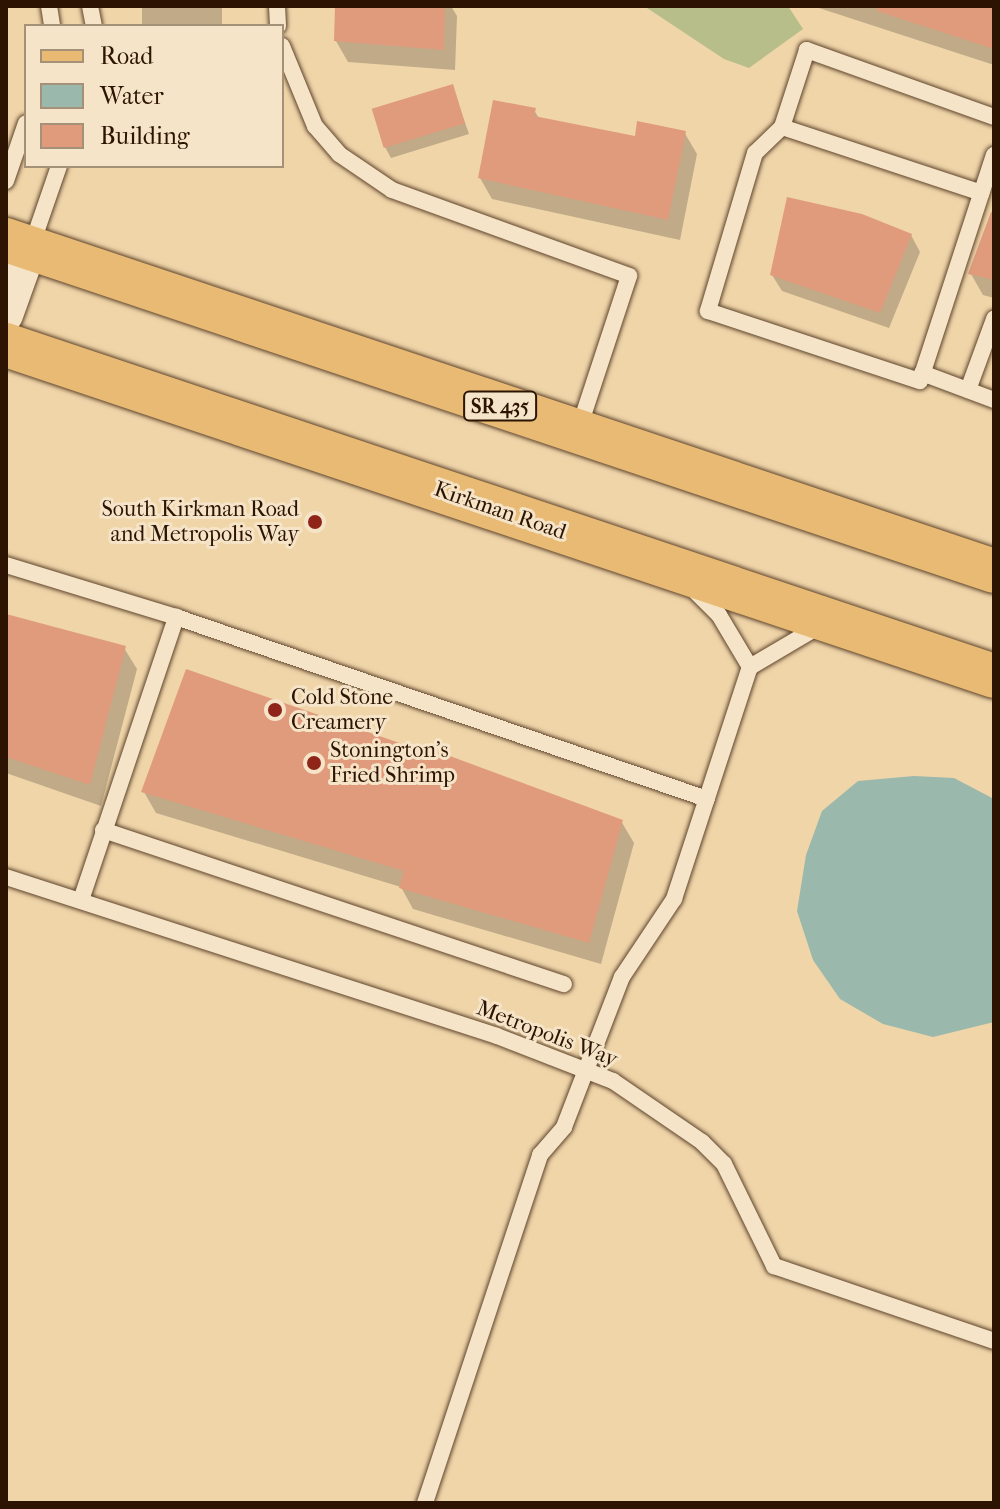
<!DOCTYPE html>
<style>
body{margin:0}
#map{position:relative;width:1000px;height:1509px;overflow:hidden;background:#f0d5a9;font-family:"IM FELL French Canon",serif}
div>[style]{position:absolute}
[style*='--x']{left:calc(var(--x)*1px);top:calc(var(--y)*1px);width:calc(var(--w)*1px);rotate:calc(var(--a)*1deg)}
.green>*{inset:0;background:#b7be8a}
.water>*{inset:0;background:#9ab8ab}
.shadow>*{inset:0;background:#0003;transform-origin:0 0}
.building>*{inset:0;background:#e09b7c;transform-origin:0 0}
.roads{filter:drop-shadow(0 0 2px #5e442c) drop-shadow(0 0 2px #5e442c)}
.lane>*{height:16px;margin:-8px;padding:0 8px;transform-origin:8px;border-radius:8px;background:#f5e4c7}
.street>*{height:34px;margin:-17px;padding:0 17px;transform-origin:17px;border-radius:17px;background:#f5e4c7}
.primary>*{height:44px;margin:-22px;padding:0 22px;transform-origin:22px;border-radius:22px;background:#e8ba74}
.dots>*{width:22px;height:22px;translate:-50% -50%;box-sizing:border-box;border:4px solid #f5e4c7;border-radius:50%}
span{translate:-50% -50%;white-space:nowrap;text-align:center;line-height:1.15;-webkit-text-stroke:6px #f5e4c7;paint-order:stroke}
.shield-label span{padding:2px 6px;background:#f5e4c7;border:2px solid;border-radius:6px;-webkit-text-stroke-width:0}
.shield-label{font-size:20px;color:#2d1402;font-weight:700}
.poi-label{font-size:22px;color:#2d1402}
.right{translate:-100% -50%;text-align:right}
.left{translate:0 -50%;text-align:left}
.street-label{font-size:22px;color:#2d1402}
.frame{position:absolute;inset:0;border:8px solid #2d1402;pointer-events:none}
.legend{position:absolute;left:24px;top:24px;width:260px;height:144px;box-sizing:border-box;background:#f5e4c7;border:2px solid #a59178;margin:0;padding:10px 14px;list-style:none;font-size:24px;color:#2d1402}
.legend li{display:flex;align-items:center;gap:16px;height:40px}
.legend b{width:40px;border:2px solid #a59178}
</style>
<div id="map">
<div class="green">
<div style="clip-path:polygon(644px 6px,788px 6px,803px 29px,749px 68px,724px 59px)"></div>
</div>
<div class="water">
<div style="clip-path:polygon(914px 776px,954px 778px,994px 799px,994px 1022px,933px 1037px,883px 1024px,840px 999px,813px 960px,797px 911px,806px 855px,822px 811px,858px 781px)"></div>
</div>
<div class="shadow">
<div style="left:142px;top:6px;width:80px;height:20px"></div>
<div style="clip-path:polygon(337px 6px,451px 6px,457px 16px,455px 70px,348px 62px,336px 41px)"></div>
<div style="clip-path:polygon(817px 6px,994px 6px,994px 65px,819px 8px)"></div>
<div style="clip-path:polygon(452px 86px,469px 134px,391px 158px,385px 147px)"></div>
<div style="clip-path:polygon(534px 110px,540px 120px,636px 139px,684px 132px,697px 154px,680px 240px,492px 199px,480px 178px)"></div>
<div style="clip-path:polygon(994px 211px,994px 298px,983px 295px,971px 274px)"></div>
<div style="clip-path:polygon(911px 235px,920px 252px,889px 328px,782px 291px,772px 275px)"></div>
<div style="clip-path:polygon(6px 616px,124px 648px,137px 669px,101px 806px,6px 773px)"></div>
<div style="clip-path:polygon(144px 792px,621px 821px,634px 843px,601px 964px,413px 909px,401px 887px,156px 813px)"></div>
</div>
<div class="building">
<div style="clip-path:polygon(335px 6px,445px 6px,444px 50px,334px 41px)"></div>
<div style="clip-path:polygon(877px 6px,994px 6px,994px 49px,877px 11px)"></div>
<div style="left:453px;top:84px;width:41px;height:85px;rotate:73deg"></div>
<div style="clip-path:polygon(493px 100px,536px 108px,534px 116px,635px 136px,637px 121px,686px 131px,668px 220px,478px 178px)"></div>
<div style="clip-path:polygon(787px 197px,862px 214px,912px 234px,880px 313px,770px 275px)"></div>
<div style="clip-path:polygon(991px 212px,994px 213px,994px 280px,968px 274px)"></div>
<div style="clip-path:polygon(6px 614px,126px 646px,90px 785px,6px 757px)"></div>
<div style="clip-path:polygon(186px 669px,437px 756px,439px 752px,623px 820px,589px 943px,399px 888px,404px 871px,141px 792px)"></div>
</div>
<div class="roads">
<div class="lane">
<div style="--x:49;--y:6;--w:20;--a:81"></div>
<div style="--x:90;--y:6;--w:20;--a:79"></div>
<div style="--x:277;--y:6;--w:20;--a:87"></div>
<div style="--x:282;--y:46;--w:87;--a:67.6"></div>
<div style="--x:315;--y:126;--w:37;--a:49"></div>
<div style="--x:339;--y:154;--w:64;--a:34.2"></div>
<div style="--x:392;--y:190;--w:252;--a:19.9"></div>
<div style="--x:629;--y:276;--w:163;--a:108.2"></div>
<div style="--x:994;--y:117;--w:199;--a:-160.3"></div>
<div style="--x:807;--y:50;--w:81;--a:108"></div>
<div style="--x:782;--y:127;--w:37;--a:136"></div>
<div style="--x:755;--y:153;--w:165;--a:106.6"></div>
<div style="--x:708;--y:311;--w:223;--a:18.3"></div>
<div style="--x:920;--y:381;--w:238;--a:-71.9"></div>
<div style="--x:782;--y:127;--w:210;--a:18.3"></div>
<div style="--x:6;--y:181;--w:61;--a:-71"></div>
<div style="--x:31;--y:247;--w:86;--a:-70.9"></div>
<div style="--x:922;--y:373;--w:77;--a:20.6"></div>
<div style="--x:968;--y:390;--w:76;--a:-69.9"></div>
<div style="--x:6;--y:565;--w:178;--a:17"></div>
<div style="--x:176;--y:617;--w:561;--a:18.92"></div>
<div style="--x:693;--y:589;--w:37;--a:45"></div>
<div style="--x:719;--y:615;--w:61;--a:59.2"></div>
<div style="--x:750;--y:667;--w:79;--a:-30.5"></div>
<div style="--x:103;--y:830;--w:486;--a:18.5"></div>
<div style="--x:6;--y:877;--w:516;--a:17.94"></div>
<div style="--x:497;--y:1036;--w:124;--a:21.2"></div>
<div style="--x:613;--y:1081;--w:108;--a:34.4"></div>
<div style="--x:702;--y:1142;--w:31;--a:45"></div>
<div style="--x:724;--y:1164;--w:114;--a:63.9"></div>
<div style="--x:774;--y:1266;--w:232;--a:18.8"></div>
<div style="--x:81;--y:900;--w:299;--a:-71.4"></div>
<div style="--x:425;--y:1503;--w:367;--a:-71.7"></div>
<div style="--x:540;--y:1155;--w:37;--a:-49"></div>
<div style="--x:564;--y:1127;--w:161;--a:-68.9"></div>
<div style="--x:622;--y:977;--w:94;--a:-56.3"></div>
<div style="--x:674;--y:899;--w:244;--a:-71.9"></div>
</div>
<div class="street">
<div style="--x:6;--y:315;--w:71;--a:-70.3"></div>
</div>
<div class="primary">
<div style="--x:6;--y:240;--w:1042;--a:18.52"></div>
<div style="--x:6;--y:345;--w:1042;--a:18.52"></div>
</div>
</div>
<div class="dots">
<div style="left:315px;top:522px;background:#8f2418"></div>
<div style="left:275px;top:710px;background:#8f2418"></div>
<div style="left:314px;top:763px;background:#8f2418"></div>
</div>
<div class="shield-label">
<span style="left:500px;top:406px">SR 435</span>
</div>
<div class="poi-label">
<span class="right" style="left:299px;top:522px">South Kirkman Road<br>and Metropolis Way</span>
<span class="left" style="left:291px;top:710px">Cold Stone<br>Creamery</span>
<span class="left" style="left:330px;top:763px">Stonington's<br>Fried Shrimp</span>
</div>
<div class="street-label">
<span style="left:500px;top:511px;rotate:19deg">Kirkman Road</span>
<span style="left:547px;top:1034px;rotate:21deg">Metropolis Way</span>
</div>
<div class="frame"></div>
<ul class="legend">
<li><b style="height:10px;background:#e8ba74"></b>Road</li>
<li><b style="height:22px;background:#9ab8ab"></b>Water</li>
<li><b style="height:22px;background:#e09b7c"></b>Building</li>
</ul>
</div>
